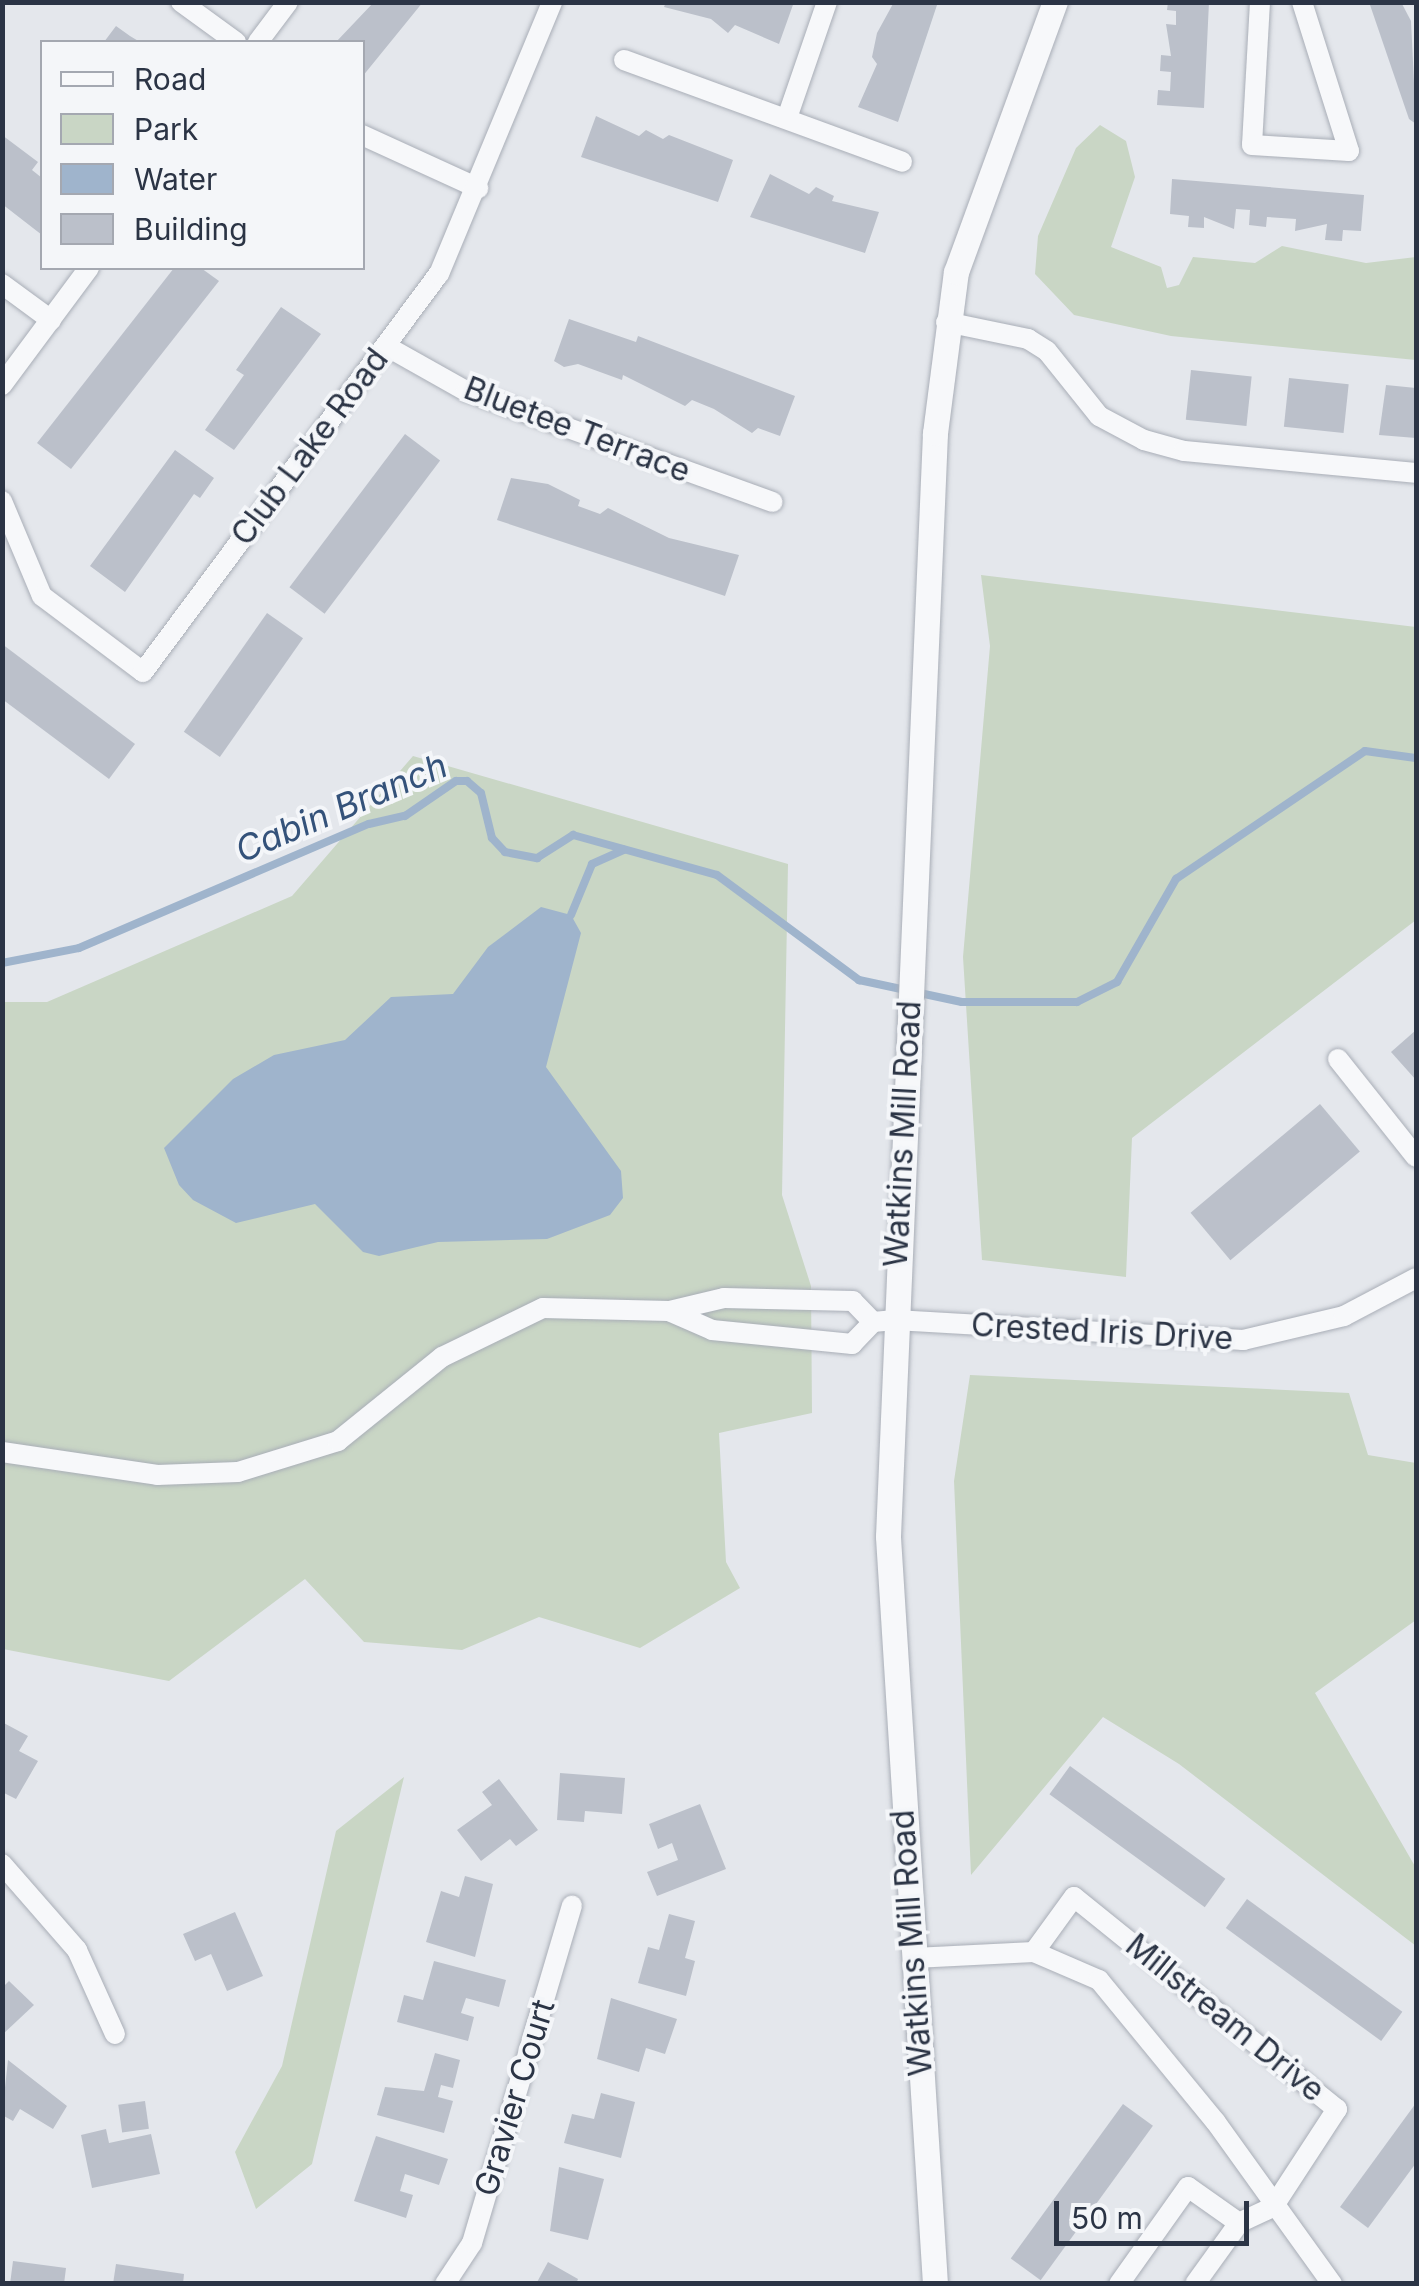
<!DOCTYPE html>
<style>
body{margin:0}
#map{position:relative;width:1419px;height:2286px;overflow:hidden;background:#e4e7ec;font-family:Inter,sans-serif}
div>[style]{position:absolute}
[style*='--x']{left:calc(var(--x)*1px);top:calc(var(--y)*1px);width:calc(var(--w)*1px);rotate:calc(var(--a)*1deg)}
.green>*{inset:0;background:#c9d6c5}
.water>*{inset:0;background:#9fb4cc}
.stream>*{height:8px;margin:-4px;padding:0 4px;transform-origin:4px;border-radius:4px;background:#9fb4cc}
.building>*{inset:0;background:#bbc0ca;transform-origin:0 0}
.roads{filter:drop-shadow(0 0 2px #a9aeb7) drop-shadow(0 0 2px #a9aeb7)}
.minor>*{height:20px;margin:-10px;padding:0 10px;transform-origin:10px;border-radius:10px;background:#f7f8fa}
.tertiary>*{height:25px;margin:-12.5px;padding:0 12.5px;transform-origin:12.5px;border-radius:12.5px;background:#f7f8fa}
span{translate:-50% -50%;white-space:nowrap;text-align:center;line-height:1.15;-webkit-text-stroke:8px #f4f6f9;paint-order:stroke}
.street-label{font-size:32px;color:#2b3445}
.water-label{font-size:35px;color:#34527a;font-style:italic}
.frame{position:absolute;inset:0;border:5px solid #2b3445;pointer-events:none}
.legend{position:absolute;left:40px;top:40px;width:325px;height:230px;box-sizing:border-box;background:#f4f6f9;border:2px solid #a4a8b1;margin:0;padding:12px 18px;list-style:none;font-size:30px;color:#2b3445}
.legend li{display:flex;align-items:center;gap:20px;height:50px}
.legend b{width:50px;border:2px solid #a4a8b1}
.scale{position:absolute;left:1054px;top:2201px;width:195px;height:45px;box-sizing:border-box;border:5px solid #2b3445;border-top:0;padding-left:12px;font-size:30px;line-height:35px;white-space:nowrap;color:#2b3445;-webkit-text-stroke:8px #f4f6f9;paint-order:stroke}
</style>
<div id="map">
<div class="green">
<div style="clip-path:polygon(1100px 125px,1126px 141px,1135px 177px,1111px 247px,1161px 267px,1167px 288px,1179px 285px,1193px 257px,1255px 263px,1282px 246px,1366px 263px,1416px 257px,1416px 360px,1171px 336px,1074px 315px,1035px 274px,1038px 236px,1076px 148px)"></div>
<div style="clip-path:polygon(981px 575px,1416px 627px,1416px 920px,1132px 1138px,1126px 1277px,982px 1260px,963px 957px,990px 646px)"></div>
<div style="clip-path:polygon(413px 756px,788px 864px,782px 1195px,811px 1286px,812px 1413px,719px 1433px,726px 1562px,740px 1588px,640px 1648px,539px 1617px,462px 1650px,364px 1642px,305px 1579px,169px 1681px,3px 1649px,2px 1002px,47px 1002px,292px 896px)"></div>
<div style="clip-path:polygon(970px 1375px,1349px 1393px,1368px 1455px,1416px 1463px,1416px 1620px,1315px 1693px,1416px 1868px,1416px 1946px,1179px 1764px,1103px 1717px,971px 1875px,954px 1481px)"></div>
<div style="clip-path:polygon(404px 1777px,312px 2164px,256px 2209px,235px 2152px,282px 2066px,336px 1831px)"></div>
</div>
<div class="water">
<div style="clip-path:polygon(541px 907px,571px 915px,581px 933px,546px 1067px,621px 1171px,623px 1198px,610px 1215px,547px 1239px,438px 1242px,379px 1256px,363px 1252px,315px 1204px,236px 1223px,193px 1200px,179px 1185px,164px 1148px,233px 1079px,274px 1055px,345px 1040px,391px 997px,453px 994px,488px 947px)"></div>
</div>
<div class="stream">
<div style="--x:571;--y:915;--w:55;--a:-67.6"></div>
<div style="--x:592;--y:864;--w:35;--a:-24"></div>
<div style="--x:2;--y:963;--w:78;--a:-11"></div>
<div style="--x:79;--y:948;--w:315;--a:-23.2"></div>
<div style="--x:369;--y:824;--w:37;--a:-13"></div>
<div style="--x:405;--y:816;--w:62;--a:-34.5"></div>
<div style="--x:456;--y:781;--w:11;--a:0"></div>
<div style="--x:467;--y:781;--w:18;--a:41"></div>
<div style="--x:481;--y:793;--w:46;--a:76.3"></div>
<div style="--x:492;--y:838;--w:19;--a:47"></div>
<div style="--x:505;--y:852;--w:33;--a:11"></div>
<div style="--x:537;--y:858;--w:43;--a:-32.6"></div>
<div style="--x:573;--y:835;--w:149;--a:15.5"></div>
<div style="--x:717;--y:875;--w:177;--a:36.5"></div>
<div style="--x:859;--y:980;--w:105;--a:12.1"></div>
<div style="--x:962;--y:1002;--w:115;--a:0"></div>
<div style="--x:1077;--y:1002;--w:45;--a:-26.6"></div>
<div style="--x:1117;--y:982;--w:119;--a:-60.2"></div>
<div style="--x:1176;--y:879;--w:228;--a:-34.1"></div>
<div style="--x:1365;--y:751;--w:51;--a:7.8"></div>
</div>
<div class="building">
<div style="clip-path:polygon(374px 2px,423px 2px,362px 77px,362px 42px,336px 42px)"></div>
<div style="clip-path:polygon(666px 2px,794px 2px,779px 44px,735px 25px,728px 33px,711px 19px,664px 7px)"></div>
<div style="clip-path:polygon(894px 2px,938px 2px,898px 122px,858px 107px,877px 64px,872px 57px,877px 33px)"></div>
<div style="clip-path:polygon(1168px 2px,1209px 2px,1204px 108px,1157px 105px,1158px 90px,1170px 91px,1171px 72px,1160px 71px,1161px 55px,1171px 56px,1166px 24px,1176px 25px,1176px 11px,1167px 10px)"></div>
<div style="clip-path:polygon(1369px 2px,1401px 2px,1411px 21px,1416px 124px,1409px 119px)"></div>
<div style="clip-path:polygon(116px 26px,130px 36px,140px 42px,104px 42px)"></div>
<div style="clip-path:polygon(596px 116px,639px 136px,646px 130px,663px 139px,669px 135px,733px 160px,718px 202px,581px 157px)"></div>
<div style="clip-path:polygon(2px 135px,38px 162px,32px 170px,42px 178px,42px 235px,2px 204px)"></div>
<div style="clip-path:polygon(770px 174px,809px 194px,816px 187px,834px 196px,832px 201px,879px 212px,865px 253px,750px 217px)"></div>
<div style="clip-path:polygon(1172px 179px,1364px 195px,1361px 231px,1343px 230px,1342px 241px,1325px 240px,1327px 224px,1295px 231px,1296px 219px,1267px 217px,1266px 227px,1249px 225px,1250px 210px,1236px 209px,1234px 229px,1204px 217px,1204px 228px,1188px 227px,1189px 216px,1170px 214px)"></div>
<div style="clip-path:polygon(174px 268px,201px 268px,219px 281px,71px 469px,37px 443px)"></div>
<div style="clip-path:polygon(281px 307px,321px 334px,234px 450px,205px 430px,244px 375px,236px 370px)"></div>
<div style="clip-path:polygon(569px 319px,636px 342px,638px 336px,795px 396px,780px 436px,758px 428px,752px 433px,714px 409px,692px 400px,685px 406px,623px 375px,622px 380px,578px 364px,564px 367px,554px 361px)"></div>
<div style="left:1191px;top:370px;width:61px;height:50px;rotate:6deg"></div>
<div style="left:1289px;top:378px;width:60px;height:49px;rotate:6deg"></div>
<div style="clip-path:polygon(1386px 385px,1416px 388px,1416px 438px,1379px 435px)"></div>
<div style="left:405px;top:434px;width:44px;height:192px;rotate:37deg"></div>
<div style="clip-path:polygon(175px 450px,214px 478px,200px 498px,194px 494px,125px 592px,90px 566px)"></div>
<div style="clip-path:polygon(511px 478px,548px 484px,580px 500px,578px 506px,600px 514px,608px 508px,669px 538px,739px 555px,725px 596px,497px 520px)"></div>
<div style="left:267px;top:613px;width:44px;height:145px;rotate:35deg"></div>
<div style="clip-path:polygon(2px 644px,135px 744px,109px 779px,2px 699px)"></div>
<div style="clip-path:polygon(1416px 1030px,1416px 1080px,1391px 1052px)"></div>
<div style="left:1320px;top:1104px;width:62px;height:169px;rotate:50deg"></div>
<div style="clip-path:polygon(2px 1722px,28px 1736px,19px 1751px,38px 1761px,16px 1799px,2px 1792px)"></div>
<div style="left:1070px;top:1766px;width:192px;height:35px;rotate:36deg"></div>
<div style="clip-path:polygon(560px 1773px,625px 1778px,622px 1814px,585px 1811px,584px 1822px,557px 1820px)"></div>
<div style="clip-path:polygon(499px 1779px,538px 1830px,516px 1846px,510px 1839px,481px 1861px,457px 1830px,492px 1805px,482px 1792px)"></div>
<div style="clip-path:polygon(700px 1804px,726px 1869px,657px 1896px,647px 1872px,678px 1860px,672px 1843px,658px 1849px,649px 1824px)"></div>
<div style="clip-path:polygon(465px 1876px,493px 1884px,475px 1957px,426px 1942px,441px 1891px,459px 1897px)"></div>
<div style="left:1247px;top:1899px;width:192px;height:36px;rotate:36deg"></div>
<div style="clip-path:polygon(235px 1912px,263px 1976px,227px 1991px,211px 1954px,195px 1961px,183px 1934px)"></div>
<div style="clip-path:polygon(669px 1914px,695px 1921px,685px 1958px,695px 1961px,686px 1996px,638px 1983px,648px 1947px,659px 1950px)"></div>
<div style="clip-path:polygon(434px 1961px,506px 1980px,499px 2007px,466px 1998px,461px 2013px,474px 2017px,468px 2041px,397px 2022px,404px 1995px,423px 2000px)"></div>
<div style="clip-path:polygon(9px 1981px,34px 2005px,2px 2035px,2px 1988px)"></div>
<div style="clip-path:polygon(611px 1998px,677px 2019px,665px 2054px,646px 2048px,639px 2072px,597px 2059px)"></div>
<div style="clip-path:polygon(435px 2053px,460px 2060px,453px 2088px,441px 2085px,438px 2097px,453px 2101px,444px 2133px,377px 2115px,385px 2087px,424px 2091px)"></div>
<div style="clip-path:polygon(8px 2060px,67px 2106px,53px 2129px,20px 2109px,13px 2121px,2px 2115px)"></div>
<div style="clip-path:polygon(601px 2093px,635px 2102px,621px 2158px,564px 2143px,572px 2114px,594px 2119px)"></div>
<div style="left:145px;top:2101px;width:28px;height:27px;rotate:82deg"></div>
<div style="clip-path:polygon(1416px 2103px,1416px 2163px,1368px 2228px,1340px 2207px)"></div>
<div style="left:1123px;top:2104px;width:37px;height:191px;rotate:36deg"></div>
<div style="clip-path:polygon(106px 2129px,109px 2143px,151px 2134px,160px 2174px,92px 2188px,81px 2135px)"></div>
<div style="clip-path:polygon(376px 2136px,448px 2159px,439px 2185px,405px 2174px,400px 2191px,413px 2195px,406px 2218px,354px 2201px)"></div>
<div style="clip-path:polygon(559px 2167px,604px 2179px,588px 2240px,550px 2231px)"></div>
<div style="clip-path:polygon(13px 2261px,66px 2268px,64px 2284px,10px 2284px)"></div>
<div style="clip-path:polygon(548px 2262px,578px 2279px,576px 2284px,536px 2284px)"></div>
<div style="clip-path:polygon(116px 2264px,184px 2274px,183px 2284px,113px 2284px)"></div>
</div>
<div class="roads">
<div class="minor">
<div style="--x:181;--y:2;--w:68;--a:36"></div>
<div style="--x:1260;--y:2;--w:143;--a:93.2"></div>
<div style="--x:1252;--y:145;--w:97;--a:3.5"></div>
<div style="--x:1349;--y:151;--w:156;--a:-107.5"></div>
<div style="--x:258;--y:42;--w:50;--a:-53.1"></div>
<div style="--x:624;--y:60;--w:296;--a:20.1"></div>
<div style="--x:787;--y:118;--w:123;--a:-71"></div>
<div style="--x:362;--y:135;--w:128;--a:24.6"></div>
<div style="--x:2;--y:284;--w:61;--a:36.3"></div>
<div style="--x:946;--y:322;--w:84;--a:11.7"></div>
<div style="--x:1028;--y:339;--w:22;--a:32"></div>
<div style="--x:1047;--y:351;--w:83;--a:51.3"></div>
<div style="--x:1099;--y:416;--w:51;--a:28.1"></div>
<div style="--x:1144;--y:440;--w:41;--a:15.4"></div>
<div style="--x:1184;--y:451;--w:233;--a:5.4"></div>
<div style="--x:386;--y:346;--w:92;--a:29.4"></div>
<div style="--x:466;--y:391;--w:326;--a:19.9"></div>
<div style="--x:2;--y:385;--w:146;--a:-53.4"></div>
<div style="--x:2;--y:501;--w:103;--a:67.2"></div>
<div style="--x:42;--y:596;--w:126;--a:37"></div>
<div style="--x:143;--y:672;--w:496;--a:-53.4"></div>
<div style="--x:439;--y:274;--w:295;--a:-67.4"></div>
<div style="--x:1338;--y:1059;--w:125;--a:51.5"></div>
<div style="--x:873;--y:1322;--w:29;--a:-134"></div>
<div style="--x:853;--y:1301;--w:129;--a:-178.7"></div>
<div style="--x:724;--y:1298;--w:57;--a:166.7"></div>
<div style="--x:669;--y:1311;--w:47;--a:23.8"></div>
<div style="--x:712;--y:1330;--w:141;--a:5.7"></div>
<div style="--x:852;--y:1344;--w:30;--a:-46"></div>
<div style="--x:873;--y:1322;--w:22;--a:-5"></div>
<div style="--x:895;--y:1320;--w:349;--a:3.3"></div>
<div style="--x:1243;--y:1340;--w:104;--a:-13.4"></div>
<div style="--x:1344;--y:1316;--w:81;--a:-27.8"></div>
<div style="--x:2;--y:1452;--w:157;--a:8.4"></div>
<div style="--x:157;--y:1475;--w:81;--a:-2.1"></div>
<div style="--x:238;--y:1472;--w:105;--a:-17.2"></div>
<div style="--x:338;--y:1441;--w:134;--a:-38.9"></div>
<div style="--x:442;--y:1357;--w:112;--a:-25.9"></div>
<div style="--x:543;--y:1308;--w:126;--a:1.4"></div>
<div style="--x:2;--y:1864;--w:114;--a:48.9"></div>
<div style="--x:77;--y:1950;--w:92;--a:65.7"></div>
<div style="--x:1034;--y:1952;--w:68;--a:-54"></div>
<div style="--x:1074;--y:1897;--w:338;--a:38.9"></div>
<div style="--x:1337;--y:2109;--w:117;--a:123.1"></div>
<div style="--x:1273;--y:2207;--w:38;--a:155"></div>
<div style="--x:1239;--y:2223;--w:75;--a:125.8"></div>
<div style="--x:914;--y:1958;--w:120;--a:-2.9"></div>
<div style="--x:1034;--y:1952;--w:71;--a:23.3"></div>
<div style="--x:1099;--y:1980;--w:183;--a:50.6"></div>
<div style="--x:1215;--y:2121;--w:201;--a:54.3"></div>
<div style="--x:445;--y:2284;--w:49;--a:-56.6"></div>
<div style="--x:472;--y:2243;--w:352;--a:-73.5"></div>
<div style="--x:1119;--y:2284;--w:119;--a:-54.6"></div>
<div style="--x:1188;--y:2187;--w:62;--a:35.2"></div>
</div>
<div class="tertiary">
<div style="--x:935;--y:2284;--w:749;--a:-93.6"></div>
<div style="--x:888;--y:1536;--w:1104;--a:-87.56"></div>
<div style="--x:935;--y:433;--w:162;--a:-82.6"></div>
<div style="--x:956;--y:272;--w:288;--a:-69.9"></div>
</div>
</div>
<div class="street-label">
<span style="left:577px;top:430px;rotate:21deg">Bluetee Terrace</span>
<span style="left:310px;top:447px;rotate:-53deg">Club Lake Road</span>
<span style="left:903px;top:1134px;rotate:-87deg">Watkins Mill Road</span>
<span style="left:1102px;top:1332px;rotate:3deg">Crested Iris Drive</span>
<span style="left:912px;top:1943px;rotate:-94deg">Watkins Mill Road</span>
<span style="left:1225px;top:2018px;rotate:39deg">Millstream Drive</span>
<span style="left:515px;top:2098px;rotate:-73deg">Gravier Court</span>
</div>
<div class="water-label">
<span style="left:341px;top:807px;rotate:-23deg">Cabin Branch</span>
</div>
<div class="frame"></div>
<ul class="legend">
<li><b style="height:12px;background:#f7f8fa"></b>Road</li>
<li><b style="height:28px;background:#c9d6c5"></b>Park</li>
<li><b style="height:28px;background:#9fb4cc"></b>Water</li>
<li><b style="height:28px;background:#bbc0ca"></b>Building</li>
</ul>
<div class="scale">50 m</div>
</div>
